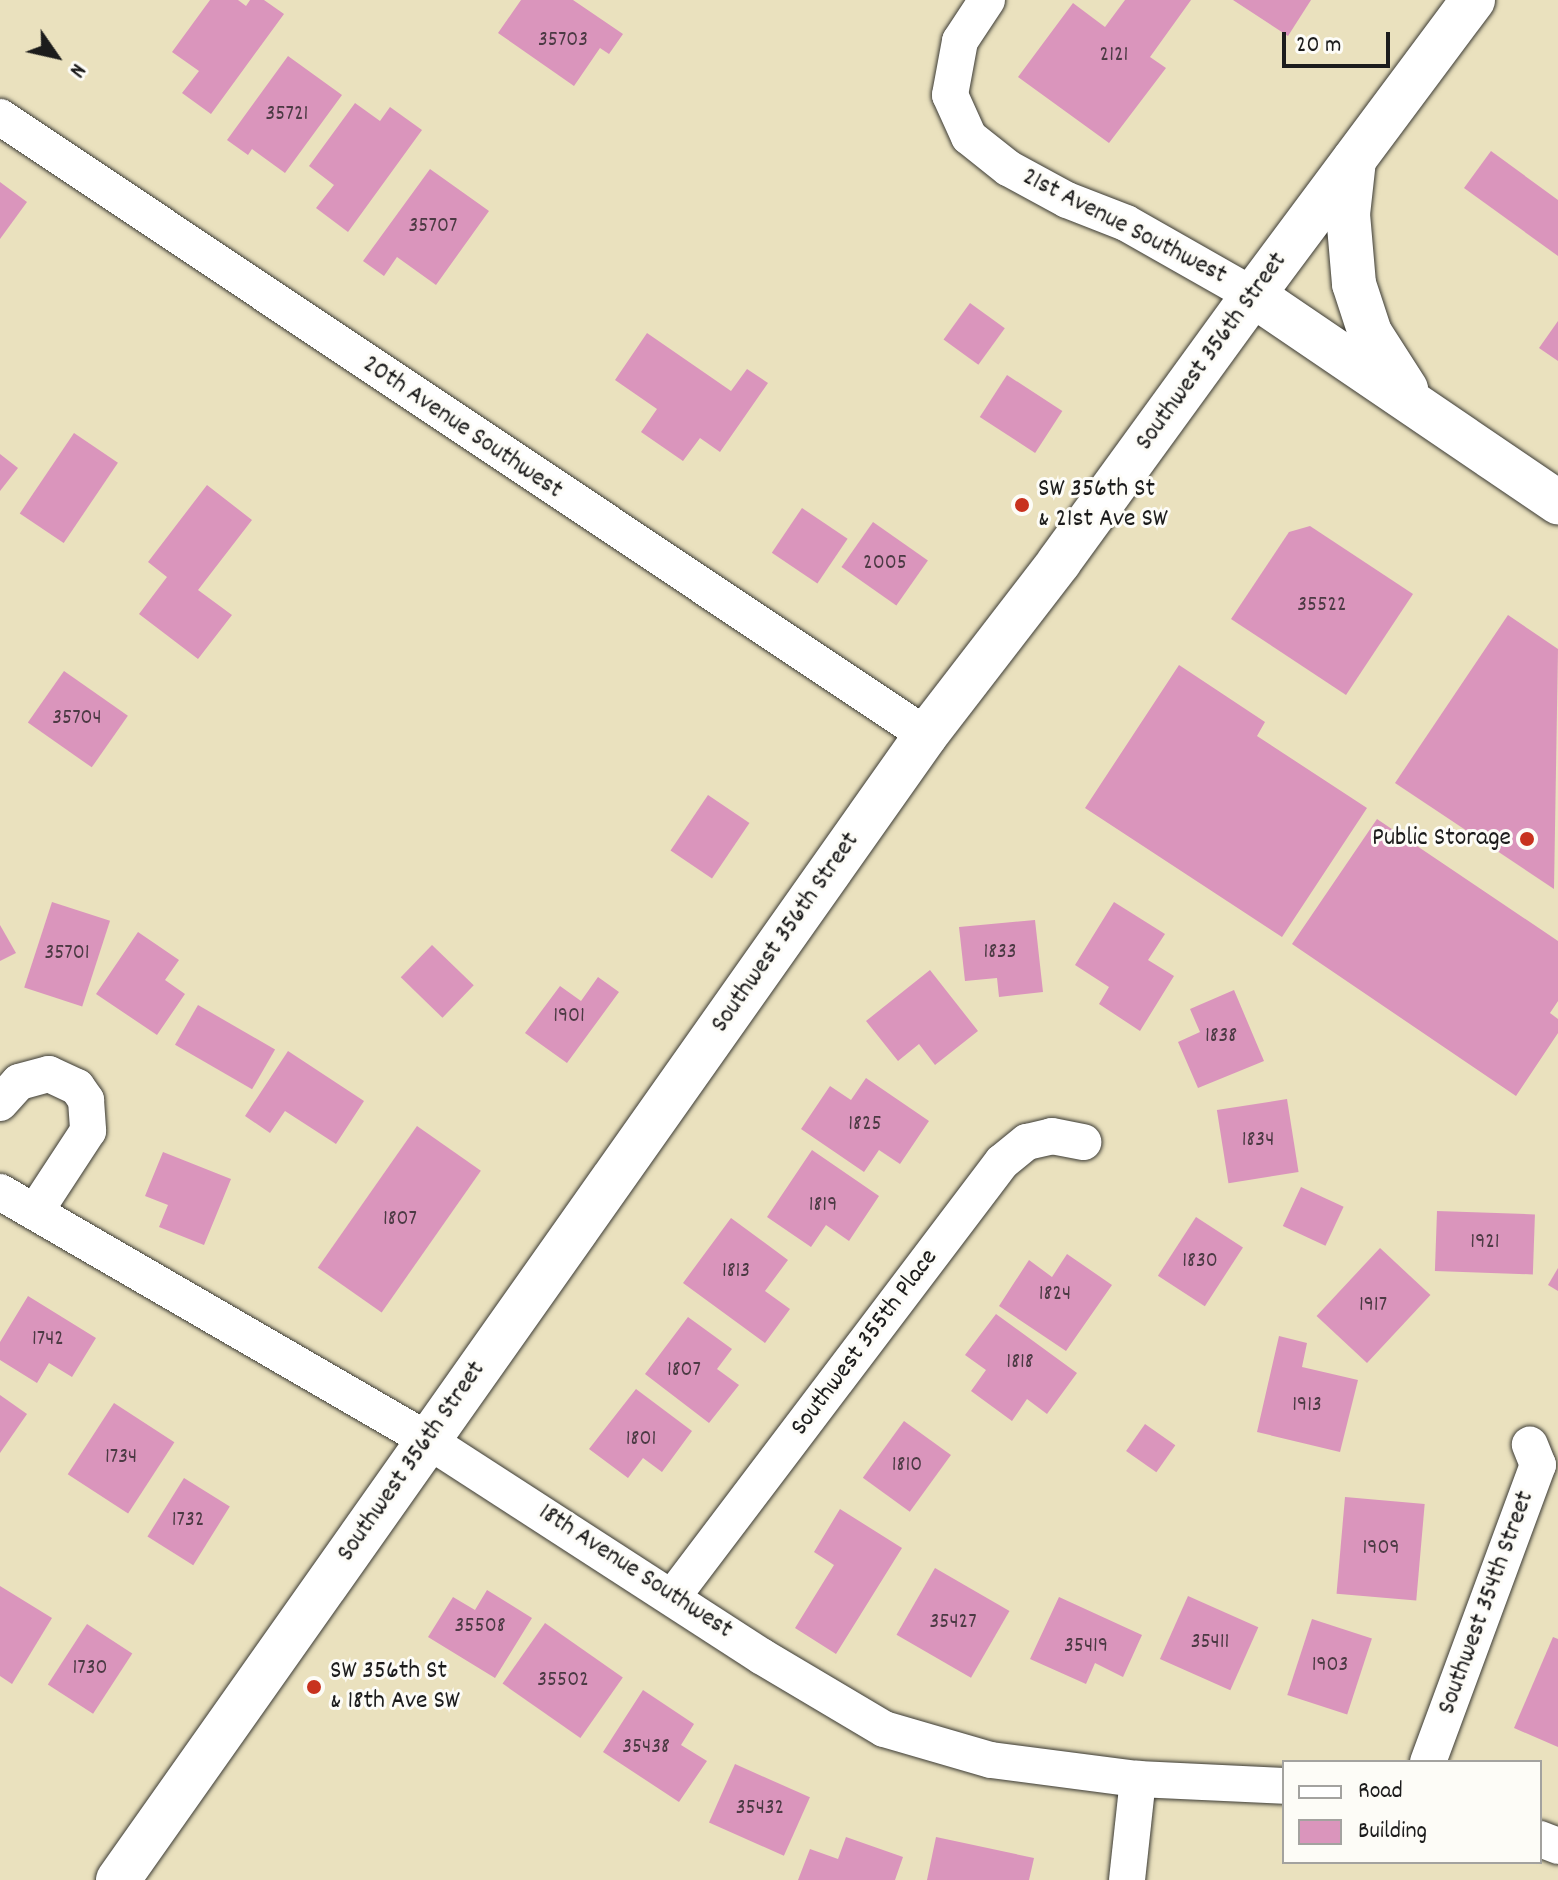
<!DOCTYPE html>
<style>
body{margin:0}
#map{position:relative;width:1558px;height:1880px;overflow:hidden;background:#eae1be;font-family:Dekko,sans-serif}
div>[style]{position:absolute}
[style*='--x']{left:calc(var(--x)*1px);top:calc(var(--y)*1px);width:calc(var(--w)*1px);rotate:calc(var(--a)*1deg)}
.building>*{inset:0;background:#da95bc;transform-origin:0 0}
.roads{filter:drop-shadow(0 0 2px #3b3a34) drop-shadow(0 0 2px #3b3a34)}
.street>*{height:36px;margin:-18px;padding:0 18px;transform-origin:18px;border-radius:18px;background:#fff}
.secondary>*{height:44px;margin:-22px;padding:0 22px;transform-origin:22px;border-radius:22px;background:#fff}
.primary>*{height:44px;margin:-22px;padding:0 22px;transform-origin:22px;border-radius:22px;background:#fff}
.dots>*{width:22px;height:22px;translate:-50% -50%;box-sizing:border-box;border:4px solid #fdfcf7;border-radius:50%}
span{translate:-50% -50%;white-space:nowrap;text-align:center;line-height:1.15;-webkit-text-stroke:6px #fdfcf7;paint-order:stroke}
.number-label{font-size:22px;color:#4c3a44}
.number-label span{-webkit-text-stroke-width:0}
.street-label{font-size:26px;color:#1c1c1c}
.poi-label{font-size:26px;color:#1c1c1c}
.left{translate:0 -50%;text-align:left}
.right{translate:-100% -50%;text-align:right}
.legend{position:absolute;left:1282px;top:1760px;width:260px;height:104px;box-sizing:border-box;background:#fdfcf7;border:2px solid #a3a29f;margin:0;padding:10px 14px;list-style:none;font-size:24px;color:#1c1c1c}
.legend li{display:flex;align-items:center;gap:16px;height:40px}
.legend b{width:40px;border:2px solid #a3a29f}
.north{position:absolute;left:16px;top:16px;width:80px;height:80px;-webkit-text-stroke:6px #fdfcf7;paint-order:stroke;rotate:124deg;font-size:22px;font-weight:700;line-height:32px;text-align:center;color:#1c1c1c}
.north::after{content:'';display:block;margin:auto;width:28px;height:36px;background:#1c1c1c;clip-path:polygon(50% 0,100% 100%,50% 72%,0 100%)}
.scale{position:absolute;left:1282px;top:32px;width:108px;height:36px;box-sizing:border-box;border:4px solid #1c1c1c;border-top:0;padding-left:10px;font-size:24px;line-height:28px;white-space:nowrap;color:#1c1c1c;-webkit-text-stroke:6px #fdfcf7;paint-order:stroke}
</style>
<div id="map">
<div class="building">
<div style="clip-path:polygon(210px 0,238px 0,246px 6px,250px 0,264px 0,284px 14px,211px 114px,182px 93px,199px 71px,172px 52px)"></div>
<div style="clip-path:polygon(521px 0,573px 0,623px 34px,609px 54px,600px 48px,574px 86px,498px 33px)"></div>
<div style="clip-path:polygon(1125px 0,1191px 0,1150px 57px,1166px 68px,1109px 143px,1018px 77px,1073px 3px,1105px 27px)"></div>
<div style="clip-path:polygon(1233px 0,1311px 0,1288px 36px)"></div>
<div style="clip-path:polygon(288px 56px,342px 95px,285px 173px,252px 149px,248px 155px,227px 140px)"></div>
<div style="clip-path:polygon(355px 103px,380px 121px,390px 107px,422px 130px,348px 232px,316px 208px,334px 185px,309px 166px)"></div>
<div style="clip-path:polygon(1491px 151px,1558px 200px,1558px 256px,1464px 188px)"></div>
<div style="clip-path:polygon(430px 169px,489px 211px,436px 285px,397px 257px,384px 276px,363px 261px)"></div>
<div style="clip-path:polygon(0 182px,27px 202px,0 239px)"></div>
<div style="left:970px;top:303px;width:43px;height:45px;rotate:36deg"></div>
<div style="clip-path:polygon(1558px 321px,1558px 361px,1539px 348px)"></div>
<div style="clip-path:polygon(647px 333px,731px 391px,747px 369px,768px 383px,720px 452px,700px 438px,683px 461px,641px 432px,657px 409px,615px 380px)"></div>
<div style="left:1007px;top:375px;width:66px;height:50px;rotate:33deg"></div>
<div style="left:74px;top:433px;width:53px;height:97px;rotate:34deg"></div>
<div style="clip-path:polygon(0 454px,18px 468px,0 491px)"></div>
<div style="clip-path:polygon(207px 485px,252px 520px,198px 590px,232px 615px,198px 659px,139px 614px,167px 577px,148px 562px)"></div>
<div style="left:802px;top:508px;width:55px;height:54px;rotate:34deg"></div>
<div style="left:873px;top:522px;width:67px;height:55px;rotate:35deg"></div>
<div style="clip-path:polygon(1310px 526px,1413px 594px,1346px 695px,1231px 619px,1289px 532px)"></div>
<div style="clip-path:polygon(1508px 615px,1558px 649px,1554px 889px,1395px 783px)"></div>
<div style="clip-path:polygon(1179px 665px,1265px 722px,1257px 736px,1367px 808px,1282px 937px,1085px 808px)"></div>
<div style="left:64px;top:671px;width:78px;height:63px;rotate:35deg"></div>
<div style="left:708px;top:795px;width:50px;height:67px;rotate:34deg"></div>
<div style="clip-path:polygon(1377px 819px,1558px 941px,1558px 1001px,1550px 1013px,1558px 1019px,1558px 1033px,1516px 1096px,1292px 944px)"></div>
<div style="left:52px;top:902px;width:61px;height:90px;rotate:18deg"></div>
<div style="clip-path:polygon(1114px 902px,1165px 934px,1148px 960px,1174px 976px,1140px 1031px,1099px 1004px,1109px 987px,1075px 965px)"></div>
<div style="clip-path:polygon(1035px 920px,1043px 992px,999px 997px,997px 978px,965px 981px,959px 927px)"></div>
<div style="clip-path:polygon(0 925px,16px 953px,0 961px)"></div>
<div style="clip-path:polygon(138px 932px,179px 960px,165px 980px,185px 994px,157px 1035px,96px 994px)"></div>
<div style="left:432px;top:945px;width:58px;height:45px;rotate:44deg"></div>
<div style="clip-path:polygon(930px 970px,978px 1031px,935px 1065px,919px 1044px,898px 1061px,866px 1021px)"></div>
<div style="clip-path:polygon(598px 977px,619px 992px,567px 1063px,525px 1033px,560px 986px,581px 1001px)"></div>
<div style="clip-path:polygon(1234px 990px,1264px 1061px,1198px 1088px,1178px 1042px,1200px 1032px,1190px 1009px)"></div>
<div style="left:198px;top:1005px;width:89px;height:46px;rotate:30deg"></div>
<div style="clip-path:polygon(288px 1051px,364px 1101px,336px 1144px,285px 1111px,270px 1133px,245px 1116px)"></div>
<div style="clip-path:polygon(866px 1078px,929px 1121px,900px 1164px,879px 1150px,864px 1172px,801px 1129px,830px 1086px,851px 1100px)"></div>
<div style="left:1287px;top:1099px;width:74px;height:71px;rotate:81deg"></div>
<div style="left:417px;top:1126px;width:78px;height:173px;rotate:35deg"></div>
<div style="clip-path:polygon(812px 1150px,879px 1196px,849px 1241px,826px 1225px,811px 1247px,767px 1217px)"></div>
<div style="clip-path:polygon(163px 1152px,231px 1179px,204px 1245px,159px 1227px,168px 1205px,145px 1196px)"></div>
<div style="left:1301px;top:1187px;width:47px;height:43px;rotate:25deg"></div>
<div style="left:1437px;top:1211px;width:98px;height:60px;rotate:2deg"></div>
<div style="left:1196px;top:1217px;width:56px;height:70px;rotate:33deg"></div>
<div style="clip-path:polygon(731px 1218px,788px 1260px,765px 1291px,790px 1309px,765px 1343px,683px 1283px)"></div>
<div style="left:1380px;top:1248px;width:69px;height:93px;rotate:43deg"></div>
<div style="clip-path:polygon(1067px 1254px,1112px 1285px,1066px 1351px,999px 1306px,1029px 1260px,1052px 1277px)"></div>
<div style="clip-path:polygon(1558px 1268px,1558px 1291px,1548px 1285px)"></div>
<div style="clip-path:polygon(28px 1296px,96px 1338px,72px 1377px,49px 1363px,37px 1383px,0 1360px,0 1342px)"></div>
<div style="clip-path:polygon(996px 1314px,1077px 1373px,1047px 1414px,1027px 1399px,1012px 1421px,971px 1391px,986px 1370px,965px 1355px)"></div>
<div style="clip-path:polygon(688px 1317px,732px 1349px,717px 1369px,739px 1385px,709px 1423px,645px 1374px)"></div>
<div style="clip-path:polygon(1279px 1336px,1307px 1343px,1302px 1367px,1358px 1380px,1340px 1452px,1257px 1432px)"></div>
<div style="clip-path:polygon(636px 1389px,692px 1431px,662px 1472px,643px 1458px,628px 1478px,589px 1449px)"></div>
<div style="clip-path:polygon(0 1395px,27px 1414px,0 1453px)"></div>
<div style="left:114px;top:1403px;width:72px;height:85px;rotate:33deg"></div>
<div style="left:904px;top:1421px;width:58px;height:70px;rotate:36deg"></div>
<div style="left:1145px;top:1424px;width:37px;height:33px;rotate:35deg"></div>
<div style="left:184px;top:1478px;width:54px;height:69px;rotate:32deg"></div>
<div style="left:1345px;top:1497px;width:80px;height:97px;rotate:5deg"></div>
<div style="clip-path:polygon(840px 1509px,902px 1548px,836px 1654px,795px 1628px,834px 1565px,814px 1552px)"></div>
<div style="left:935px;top:1568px;width:86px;height:77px;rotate:30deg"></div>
<div style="clip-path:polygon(0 1586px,52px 1618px,12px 1684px,0 1676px)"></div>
<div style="clip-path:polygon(487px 1590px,532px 1618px,495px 1678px,428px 1637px,453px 1597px,475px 1610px)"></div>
<div style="left:1188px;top:1596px;width:77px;height:69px;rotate:24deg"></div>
<div style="clip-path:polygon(1059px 1597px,1142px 1635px,1123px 1677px,1095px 1663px,1086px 1684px,1030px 1659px)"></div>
<div style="left:1312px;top:1619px;width:63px;height:80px;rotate:18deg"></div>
<div style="left:545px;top:1623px;width:95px;height:74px;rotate:35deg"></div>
<div style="left:87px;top:1624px;width:54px;height:72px;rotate:33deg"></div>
<div style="clip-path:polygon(1553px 1637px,1558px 1639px,1558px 1747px,1514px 1728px)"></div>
<div style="clip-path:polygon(643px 1690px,694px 1724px,681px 1745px,707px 1761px,679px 1802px,603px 1752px)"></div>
<div style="left:735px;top:1764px;width:82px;height:64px;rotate:24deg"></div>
<div style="clip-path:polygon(846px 1837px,903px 1857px,895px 1880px,798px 1880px,810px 1849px,838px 1859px)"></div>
<div style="clip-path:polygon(936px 1837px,1034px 1858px,1029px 1880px,927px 1880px)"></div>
</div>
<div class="roads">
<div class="street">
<div style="--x:987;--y:0;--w:49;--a:123.4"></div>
<div style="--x:960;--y:41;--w:55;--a:100.5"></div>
<div style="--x:950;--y:95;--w:46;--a:65.7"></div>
<div style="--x:969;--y:137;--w:50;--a:38.5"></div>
<div style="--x:1008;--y:168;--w:67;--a:28.5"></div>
<div style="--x:1067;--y:200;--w:63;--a:21.3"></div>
<div style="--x:1126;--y:223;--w:146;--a:29.6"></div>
<div style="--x:0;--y:117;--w:1113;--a:33.72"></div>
<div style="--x:0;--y:1103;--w:28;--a:-48"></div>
<div style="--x:19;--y:1082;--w:31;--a:-15"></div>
<div style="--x:49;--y:1074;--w:31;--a:25"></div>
<div style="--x:77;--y:1087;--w:16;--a:55"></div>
<div style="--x:86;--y:1100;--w:31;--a:86"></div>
<div style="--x:88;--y:1131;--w:97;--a:123.2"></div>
<div style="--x:0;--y:1192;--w:494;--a:30.1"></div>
<div style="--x:427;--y:1440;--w:398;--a:32.9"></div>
<div style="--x:761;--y:1656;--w:143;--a:30.7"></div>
<div style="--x:884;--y:1729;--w:111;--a:16.2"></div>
<div style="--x:991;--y:1760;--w:148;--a:7.4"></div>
<div style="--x:1138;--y:1779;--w:146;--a:2.7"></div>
<div style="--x:674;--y:1595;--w:543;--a:-52.86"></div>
<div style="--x:1002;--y:1162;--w:32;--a:-39"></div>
<div style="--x:1027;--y:1142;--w:26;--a:-13"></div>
<div style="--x:1052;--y:1136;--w:32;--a:11"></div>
<div style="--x:1428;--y:1762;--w:317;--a:-69.7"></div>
<div style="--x:1538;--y:1465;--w:22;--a:-112"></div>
<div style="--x:1540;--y:1839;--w:19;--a:21"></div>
<div style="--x:1127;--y:1880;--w:102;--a:-83.8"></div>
</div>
<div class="secondary">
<div style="--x:118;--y:1880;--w:1401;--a:-54.79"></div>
<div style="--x:926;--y:735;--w:218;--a:-52.4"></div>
<div style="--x:1059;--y:562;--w:330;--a:-54"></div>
</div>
<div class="primary">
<div style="--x:1473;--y:0;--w:368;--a:126.7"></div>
<div style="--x:1253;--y:295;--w:369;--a:34.2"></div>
<div style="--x:1354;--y:160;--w:54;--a:96.3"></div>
<div style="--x:1348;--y:214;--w:70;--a:85.1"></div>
<div style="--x:1354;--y:284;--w:52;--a:71.9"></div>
<div style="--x:1370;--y:333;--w:67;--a:57.3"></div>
</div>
</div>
<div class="dots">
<div style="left:1022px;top:505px;background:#c8321e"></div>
<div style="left:1527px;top:839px;background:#c8321e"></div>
<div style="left:314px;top:1687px;background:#c8321e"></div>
</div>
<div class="number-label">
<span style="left:563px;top:41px">35703</span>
<span style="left:1114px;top:56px">2121</span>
<span style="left:287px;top:115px">35721</span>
<span style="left:433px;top:227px">35707</span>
<span style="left:885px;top:564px">2005</span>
<span style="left:1322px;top:606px">35522</span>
<span style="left:77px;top:719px">35704</span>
<span style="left:1000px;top:953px">1833</span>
<span style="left:67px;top:954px">35701</span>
<span style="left:569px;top:1017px">1901</span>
<span style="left:1221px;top:1037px">1838</span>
<span style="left:865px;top:1125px">1825</span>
<span style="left:1258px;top:1141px">1834</span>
<span style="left:823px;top:1206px">1819</span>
<span style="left:400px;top:1220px">1807</span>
<span style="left:1485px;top:1243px">1921</span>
<span style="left:1200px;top:1262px">1830</span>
<span style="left:736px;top:1272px">1813</span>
<span style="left:1055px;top:1295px">1824</span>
<span style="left:1373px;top:1306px">1917</span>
<span style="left:48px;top:1340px">1742</span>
<span style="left:1020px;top:1363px">1818</span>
<span style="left:684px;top:1371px">1807</span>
<span style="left:1307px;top:1406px">1913</span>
<span style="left:641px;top:1440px">1801</span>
<span style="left:121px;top:1458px">1734</span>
<span style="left:907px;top:1466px">1810</span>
<span style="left:188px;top:1521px">1732</span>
<span style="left:1381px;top:1549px">1909</span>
<span style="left:953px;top:1623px">35427</span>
<span style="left:480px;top:1627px">35508</span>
<span style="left:1210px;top:1643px">35411</span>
<span style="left:1086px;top:1647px">35419</span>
<span style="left:1330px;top:1666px">1903</span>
<span style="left:90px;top:1669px">1730</span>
<span style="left:563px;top:1681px">35502</span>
<span style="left:646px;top:1748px">35438</span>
<span style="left:760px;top:1809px">35432</span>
</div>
<div class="street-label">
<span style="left:1124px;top:227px;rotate:27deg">21st Avenue Southwest</span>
<span style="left:1212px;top:352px;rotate:-54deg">Southwest 356th Street</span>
<span style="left:462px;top:428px;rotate:34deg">20th Avenue Southwest</span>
<span style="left:786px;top:933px;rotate:-55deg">Southwest 356th Street</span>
<span style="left:865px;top:1343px;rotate:-53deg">Southwest 355th Place</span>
<span style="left:412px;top:1462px;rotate:-55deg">Southwest 356th Street</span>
<span style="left:635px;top:1572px;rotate:33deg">18th Avenue Southwest</span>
<span style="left:1487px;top:1603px;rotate:-70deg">Southwest 354th Street</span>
</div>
<div class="poi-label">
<span class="left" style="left:1038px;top:505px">SW 356th St<br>&amp; 21st Ave SW</span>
<span class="right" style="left:1511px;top:839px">Public Storage</span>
<span class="left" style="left:330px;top:1687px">SW 356th St<br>&amp; 18th Ave SW</span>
</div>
<ul class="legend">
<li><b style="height:10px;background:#fff"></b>Road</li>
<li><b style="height:22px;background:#da95bc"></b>Building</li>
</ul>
<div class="north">N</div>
<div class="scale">20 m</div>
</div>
